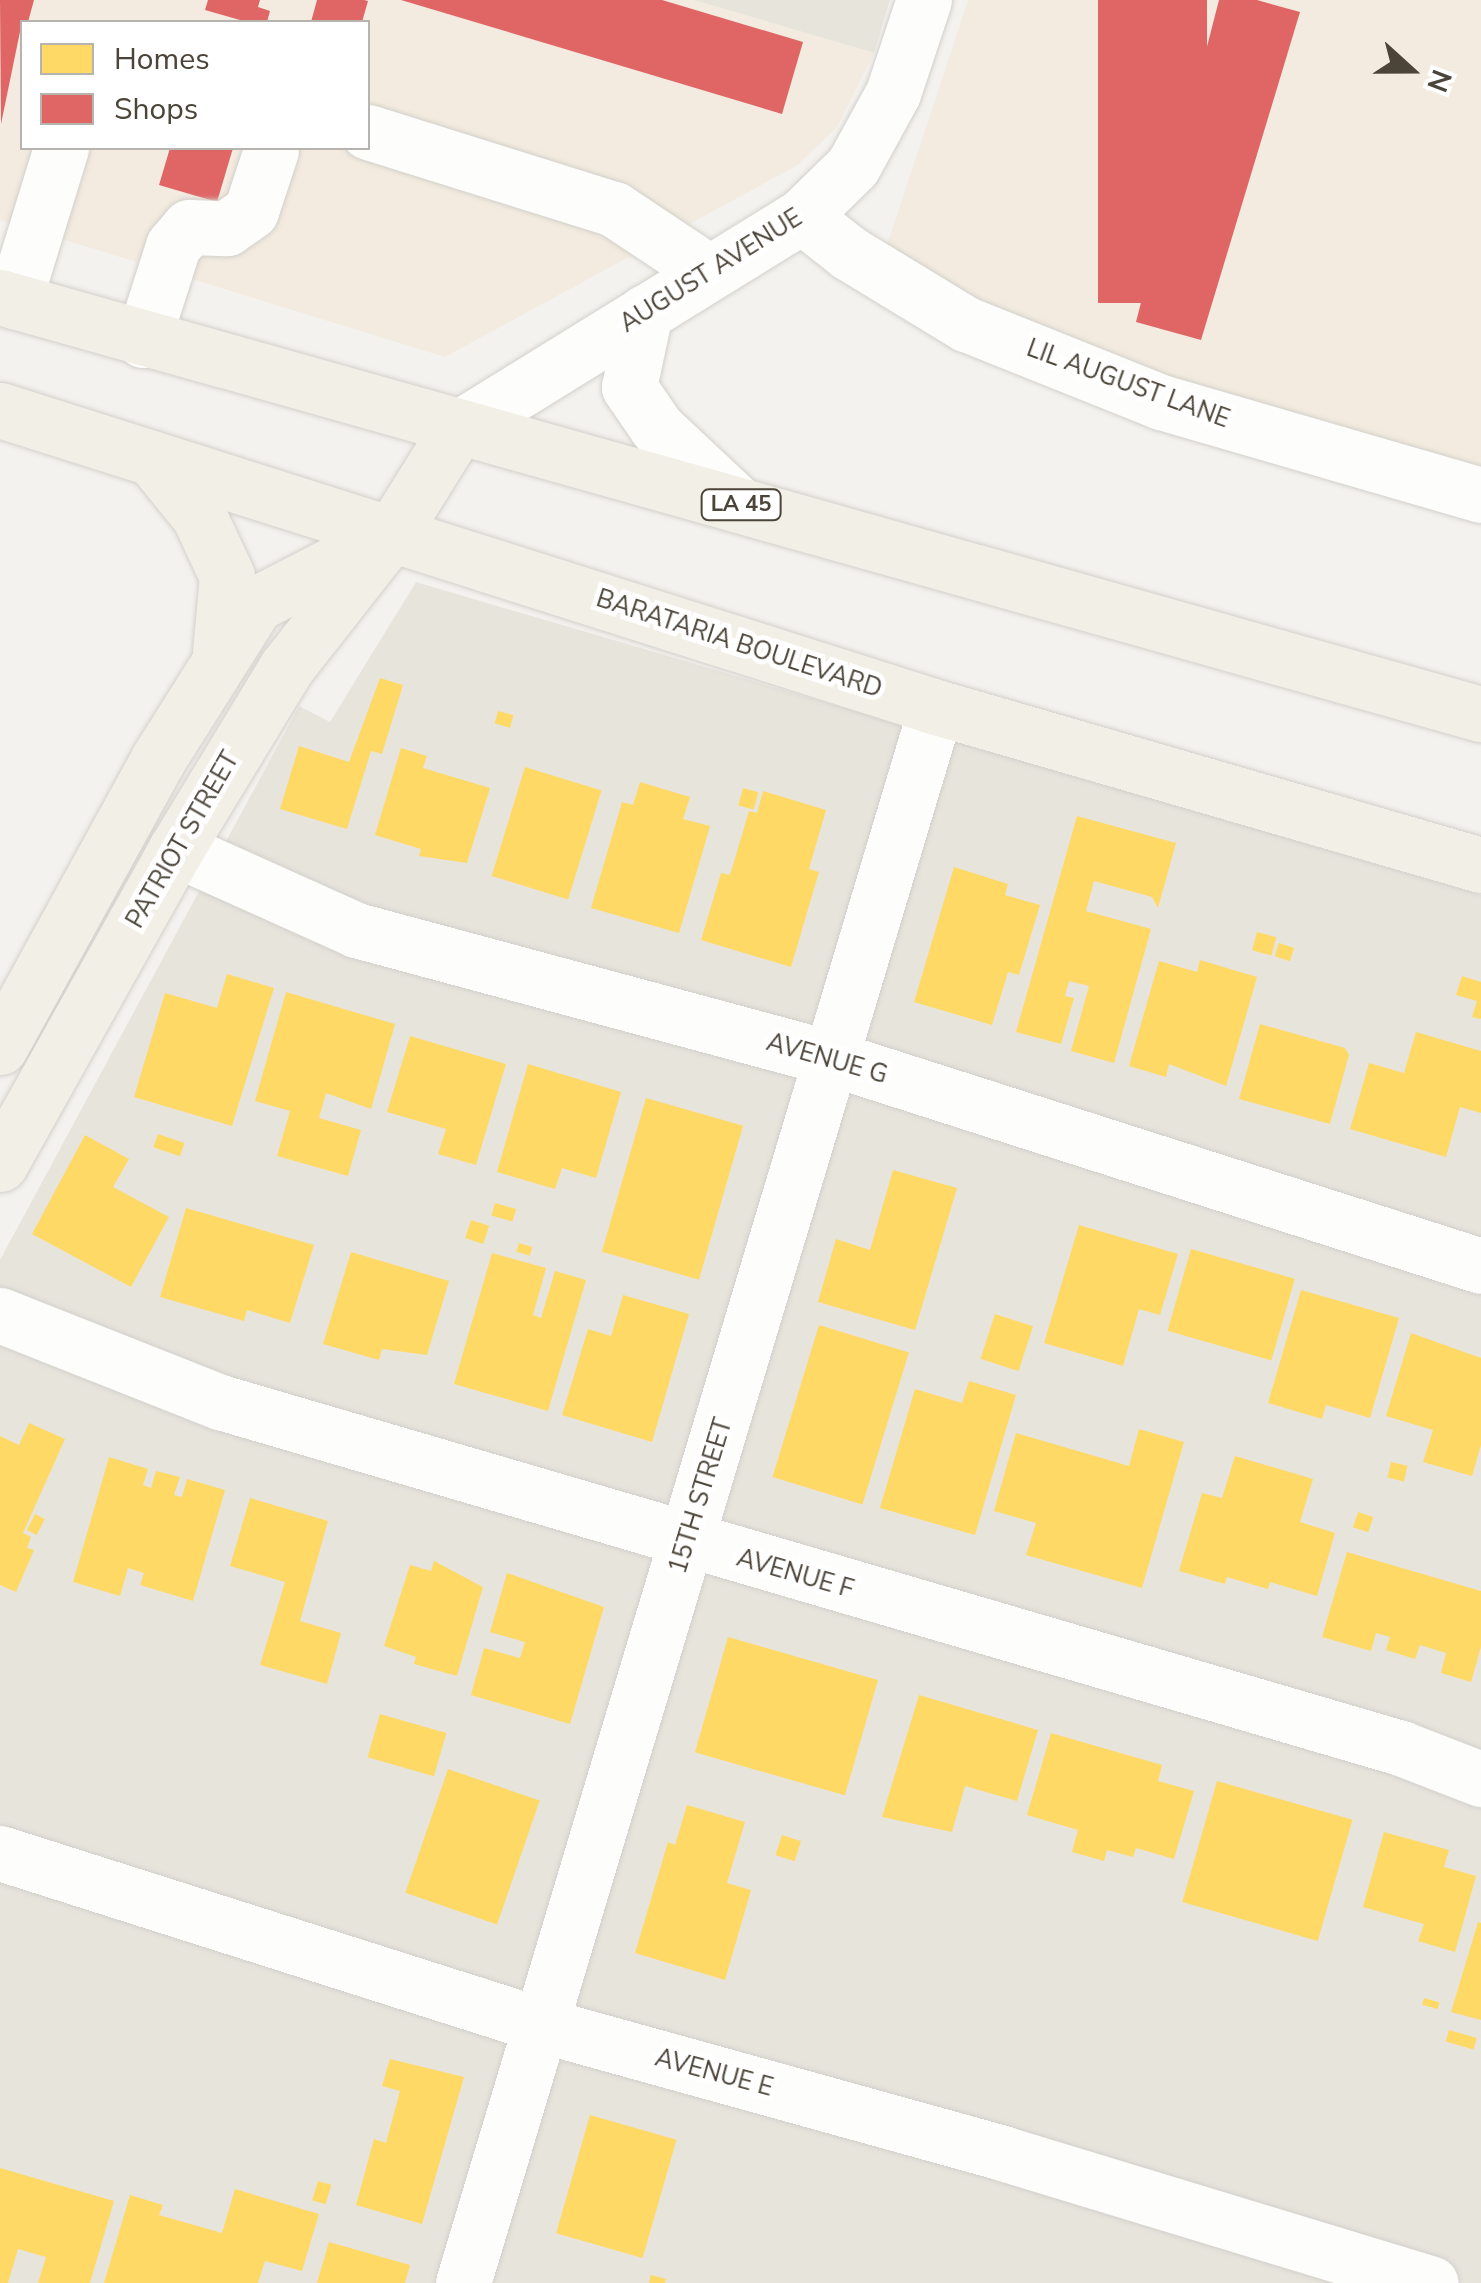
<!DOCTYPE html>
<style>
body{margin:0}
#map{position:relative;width:1481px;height:2283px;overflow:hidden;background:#f4f2ee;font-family:"Nunito Sans",sans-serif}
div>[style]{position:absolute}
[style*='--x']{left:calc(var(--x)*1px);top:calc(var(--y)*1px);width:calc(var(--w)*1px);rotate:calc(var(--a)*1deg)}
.residential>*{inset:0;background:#e7e4dc}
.commercial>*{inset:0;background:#f3ebdf}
.homes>*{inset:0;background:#ffd966;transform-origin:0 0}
.shops>*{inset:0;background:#e06666;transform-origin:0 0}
.roads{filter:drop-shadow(0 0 2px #d2d0cb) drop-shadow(0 0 2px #d2d0cb)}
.minor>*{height:55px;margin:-27.5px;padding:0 27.5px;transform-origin:27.5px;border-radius:27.5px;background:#fdfdfc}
.major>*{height:55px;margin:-27.5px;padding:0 27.5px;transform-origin:27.5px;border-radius:27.5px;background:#f2efe6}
span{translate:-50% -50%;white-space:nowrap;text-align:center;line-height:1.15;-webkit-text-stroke:10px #fff;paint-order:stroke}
.shield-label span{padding:2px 8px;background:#fff;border:2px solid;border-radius:8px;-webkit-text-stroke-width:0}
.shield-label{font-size:22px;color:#4b4439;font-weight:700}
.street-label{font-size:25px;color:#4b4439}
.legend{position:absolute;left:20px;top:20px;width:350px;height:130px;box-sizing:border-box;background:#fff;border:2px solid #b7b4b0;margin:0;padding:12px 18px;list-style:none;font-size:30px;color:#4b4439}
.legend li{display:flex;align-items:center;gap:20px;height:50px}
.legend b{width:50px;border:2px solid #b7b4b0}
.north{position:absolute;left:1361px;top:20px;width:100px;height:100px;-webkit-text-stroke:8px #fff;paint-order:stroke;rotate:111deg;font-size:28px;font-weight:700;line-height:40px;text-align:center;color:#4b4439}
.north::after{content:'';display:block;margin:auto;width:35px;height:45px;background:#4b4439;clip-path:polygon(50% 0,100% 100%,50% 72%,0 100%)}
</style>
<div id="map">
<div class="residential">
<div style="clip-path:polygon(693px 0,890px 0,874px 53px)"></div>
<div style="clip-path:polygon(416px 582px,1481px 895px,1481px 2283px,0 2283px,0 1260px,299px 706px,330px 722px)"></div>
</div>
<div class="commercial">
<div style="clip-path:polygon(evenodd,0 0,694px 0,874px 53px,837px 127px,798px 165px,445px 357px,0 220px,0 0,22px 22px,368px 22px,368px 148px,22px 148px,22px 22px)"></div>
<div style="clip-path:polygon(968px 0,1481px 0,1481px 465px,1271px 413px,1001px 319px,885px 251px)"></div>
</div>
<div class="homes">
<div style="clip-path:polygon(380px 678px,403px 685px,382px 754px,371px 751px,347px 829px,280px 809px,299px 746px,349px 762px)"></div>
<div style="left:498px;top:711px;width:16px;height:13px;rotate:15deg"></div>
<div style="clip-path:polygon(401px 748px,427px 756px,423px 768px,490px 788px,467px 863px,419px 856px,421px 849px,375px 835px)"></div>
<div style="left:525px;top:767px;width:80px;height:114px;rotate:17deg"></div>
<div style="clip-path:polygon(640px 782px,690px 797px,683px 819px,710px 826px,679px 933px,591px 908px,622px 802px,633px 805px)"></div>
<div style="left:743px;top:788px;width:16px;height:18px;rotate:15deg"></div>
<div style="clip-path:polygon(763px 791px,826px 810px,809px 869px,819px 872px,791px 967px,701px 940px,721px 873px,730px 875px,749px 811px,757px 813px)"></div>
<div style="clip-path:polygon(1077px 816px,1176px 843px,1158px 908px,1152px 897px,1094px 881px,1086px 911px,1151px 929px,1114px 1063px,1071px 1051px,1089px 986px,1069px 981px,1065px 996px,1074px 998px,1061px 1044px,1016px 1032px)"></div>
<div style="clip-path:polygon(954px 867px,1008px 884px,1005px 895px,1040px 905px,1019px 975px,1008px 972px,992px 1025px,914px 1002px)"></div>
<div style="left:1257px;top:932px;width:20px;height:19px;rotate:15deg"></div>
<div style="left:1279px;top:943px;width:16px;height:14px;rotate:18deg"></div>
<div style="clip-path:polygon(1200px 960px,1257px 977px,1226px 1086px,1169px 1064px,1166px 1077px,1129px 1066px,1159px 961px,1197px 972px)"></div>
<div style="clip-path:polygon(227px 974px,274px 988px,232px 1126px,134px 1097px,165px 993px,217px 1008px)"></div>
<div style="clip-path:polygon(1462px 976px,1481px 982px,1481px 1019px,1472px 1017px,1477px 1001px,1456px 995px)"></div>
<div style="clip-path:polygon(286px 992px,395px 1024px,371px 1109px,326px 1093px,319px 1118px,361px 1130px,348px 1176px,277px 1156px,290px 1111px,255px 1101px)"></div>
<div style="clip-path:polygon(1260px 1024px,1345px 1048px,1349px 1055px,1330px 1124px,1239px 1099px)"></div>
<div style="clip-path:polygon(1416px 1032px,1481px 1051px,1481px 1113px,1460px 1107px,1446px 1157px,1350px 1129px,1369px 1063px,1404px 1073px)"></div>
<div style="clip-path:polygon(410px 1036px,506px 1064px,476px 1165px,438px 1154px,446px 1129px,387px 1112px)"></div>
<div style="clip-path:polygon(528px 1064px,621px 1092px,596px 1178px,562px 1168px,555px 1189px,497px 1172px)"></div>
<div style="left:646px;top:1098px;width:101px;height:160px;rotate:16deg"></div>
<div style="left:158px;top:1134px;width:28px;height:14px;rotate:19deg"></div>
<div style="clip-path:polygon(85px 1135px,129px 1159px,113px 1187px,169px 1217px,131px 1287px,32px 1234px)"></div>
<div style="clip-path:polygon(893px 1170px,957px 1188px,915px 1330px,818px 1302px,836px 1239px,870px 1250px)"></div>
<div style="left:495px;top:1203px;width:22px;height:13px;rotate:16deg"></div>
<div style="clip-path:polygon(186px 1208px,314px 1245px,290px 1323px,247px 1310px,244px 1321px,160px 1297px)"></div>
<div style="left:471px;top:1220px;width:19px;height:19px;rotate:18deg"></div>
<div style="clip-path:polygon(1079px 1225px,1178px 1254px,1160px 1315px,1139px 1309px,1123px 1366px,1044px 1343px)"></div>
<div style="left:519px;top:1243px;width:14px;height:9px;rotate:17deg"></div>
<div style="left:1191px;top:1249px;width:108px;height:85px;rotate:16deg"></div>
<div style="clip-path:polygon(351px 1252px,449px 1281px,427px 1355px,382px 1349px,379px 1360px,323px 1344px)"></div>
<div style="clip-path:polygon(492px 1253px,546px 1268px,533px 1315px,541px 1318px,555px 1271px,586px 1280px,548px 1411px,454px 1384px)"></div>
<div style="clip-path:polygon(1301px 1290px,1399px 1318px,1370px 1418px,1326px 1405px,1322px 1419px,1268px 1403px)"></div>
<div style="clip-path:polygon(623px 1295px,689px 1314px,652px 1442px,562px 1415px,588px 1329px,611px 1336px)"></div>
<div style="left:995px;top:1314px;width:40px;height:47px;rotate:18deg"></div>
<div style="left:819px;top:1325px;width:94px;height:159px;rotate:17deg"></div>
<div style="clip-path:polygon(1411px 1333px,1481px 1358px,1481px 1445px,1472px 1476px,1423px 1462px,1433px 1430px,1386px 1416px)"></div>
<div style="clip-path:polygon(969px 1381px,1016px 1395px,975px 1535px,880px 1508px,915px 1389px,962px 1403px)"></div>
<div style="clip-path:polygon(29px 1423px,65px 1439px,23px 1533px,31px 1537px,27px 1548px,34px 1550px,16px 1592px,0 1585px,0 1436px,19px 1445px)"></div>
<div style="clip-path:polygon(1139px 1429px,1184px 1442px,1142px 1588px,1026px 1555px,1036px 1523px,994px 1511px,1016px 1433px,1129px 1466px)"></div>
<div style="clip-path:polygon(1235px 1456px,1313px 1479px,1300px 1522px,1335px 1533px,1317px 1596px,1270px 1582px,1268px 1589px,1227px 1577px,1225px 1584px,1179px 1571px,1202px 1493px,1222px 1498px)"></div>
<div style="clip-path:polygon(109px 1457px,148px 1469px,143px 1485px,151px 1488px,156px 1471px,180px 1477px,174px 1495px,182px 1497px,187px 1479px,225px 1490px,193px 1601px,140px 1585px,144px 1573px,128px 1568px,120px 1596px,73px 1582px)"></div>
<div style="left:1391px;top:1462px;width:17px;height:16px;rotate:13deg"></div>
<div style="clip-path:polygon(250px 1498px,328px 1521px,300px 1621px,341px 1633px,327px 1684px,260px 1665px,285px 1582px,230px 1566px)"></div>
<div style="left:1358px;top:1512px;width:16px;height:16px;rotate:18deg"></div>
<div style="left:35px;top:1514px;width:11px;height:18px;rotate:27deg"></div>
<div style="clip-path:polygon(1347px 1552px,1481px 1591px,1481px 1647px,1471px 1682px,1441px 1673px,1446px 1653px,1420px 1645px,1415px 1659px,1386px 1650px,1390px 1637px,1376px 1633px,1371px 1651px,1322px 1637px)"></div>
<div style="clip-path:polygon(434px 1561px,483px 1587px,457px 1676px,414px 1664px,416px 1657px,384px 1646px,410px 1565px,431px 1571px)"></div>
<div style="clip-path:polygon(507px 1573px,604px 1607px,570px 1724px,471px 1695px,484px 1648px,520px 1658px,525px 1642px,490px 1632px)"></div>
<div style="left:728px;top:1637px;width:156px;height:120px;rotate:16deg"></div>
<div style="clip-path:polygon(919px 1695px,1038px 1730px,1017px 1801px,965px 1786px,952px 1832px,882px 1817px)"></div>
<div style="left:380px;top:1714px;width:69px;height:45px;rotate:16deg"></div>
<div style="clip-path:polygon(1051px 1733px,1162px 1765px,1158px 1781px,1194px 1791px,1174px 1859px,1136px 1848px,1133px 1857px,1107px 1850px,1104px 1861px,1072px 1852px,1078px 1830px,1027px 1815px)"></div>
<div style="left:448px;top:1769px;width:97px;height:131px;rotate:19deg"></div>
<div style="left:1217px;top:1781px;width:141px;height:126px;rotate:16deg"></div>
<div style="clip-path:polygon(687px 1805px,745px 1822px,727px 1883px,751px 1890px,725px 1980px,635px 1953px,668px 1842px,675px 1845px)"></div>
<div style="clip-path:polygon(1384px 1832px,1449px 1850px,1444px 1867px,1476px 1876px,1455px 1952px,1418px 1941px,1424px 1924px,1363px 1907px)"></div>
<div style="left:782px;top:1835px;width:20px;height:21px;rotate:18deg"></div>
<div style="clip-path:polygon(1478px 1922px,1481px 1923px,1481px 2020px,1451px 2012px)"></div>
<div style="left:1424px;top:1998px;width:16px;height:7px;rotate:15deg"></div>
<div style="left:1449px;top:2030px;width:29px;height:12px;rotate:16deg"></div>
<div style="clip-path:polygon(390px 2059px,464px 2077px,422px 2224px,356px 2205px,374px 2139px,386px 2143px,400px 2091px,382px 2086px)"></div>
<div style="left:590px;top:2115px;width:90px;height:123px;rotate:16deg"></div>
<div style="clip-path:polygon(0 2168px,114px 2201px,90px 2283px,38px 2283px,46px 2257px,18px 2249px,8px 2283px,0 2283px)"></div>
<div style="left:318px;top:2181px;width:14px;height:20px;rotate:17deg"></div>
<div style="clip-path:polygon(235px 2189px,319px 2214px,302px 2271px,265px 2261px,258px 2283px,104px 2283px,130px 2195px,163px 2205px,159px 2215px,222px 2233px)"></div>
<div style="clip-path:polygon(329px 2242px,410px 2265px,405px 2283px,317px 2283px)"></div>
<div style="clip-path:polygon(651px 2275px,666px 2279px,665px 2283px,649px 2283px)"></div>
</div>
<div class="shops">
<div style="clip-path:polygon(0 0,34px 0,28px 22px,22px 22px,1px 124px)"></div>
<div style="clip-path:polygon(208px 0,260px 0,258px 7px,270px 11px,267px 22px,247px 22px,205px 10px)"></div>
<div style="clip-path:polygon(317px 0,364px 0,368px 1px,362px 22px,311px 22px)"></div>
<div style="clip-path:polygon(401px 0,662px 0,803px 42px,782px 114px)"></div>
<div style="left:1098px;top:0;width:109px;height:303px"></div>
<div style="clip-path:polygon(1219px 0,1257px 0,1300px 12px,1201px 340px,1136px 322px)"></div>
<div style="clip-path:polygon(170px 148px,233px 148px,217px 202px,159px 185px)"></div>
</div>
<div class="roads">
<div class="minor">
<div style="--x:368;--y:132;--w:258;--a:17.4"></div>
<div style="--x:614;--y:209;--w:114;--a:33.6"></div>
<div style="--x:802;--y:216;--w:60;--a:38.2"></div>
<div style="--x:849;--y:253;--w:137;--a:31.3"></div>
<div style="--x:966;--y:324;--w:210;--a:21.8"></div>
<div style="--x:1161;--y:402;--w:333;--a:16.2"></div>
<div style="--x:14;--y:301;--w:160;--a:-72.9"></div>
<div style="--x:645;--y:312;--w:77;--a:102"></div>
<div style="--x:629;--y:387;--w:50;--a:55.7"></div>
<div style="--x:657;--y:428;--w:112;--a:43.2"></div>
<div style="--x:143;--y:340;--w:99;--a:-72.3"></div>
<div style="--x:173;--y:246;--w:25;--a:-50"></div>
<div style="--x:189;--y:227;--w:38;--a:2"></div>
<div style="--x:227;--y:228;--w:29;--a:-35"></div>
<div style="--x:251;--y:211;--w:64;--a:-71.8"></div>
<div style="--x:457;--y:429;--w:405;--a:-31.7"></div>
<div style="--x:802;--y:216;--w:71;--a:-44.4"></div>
<div style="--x:853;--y:166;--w:83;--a:-61.3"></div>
<div style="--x:893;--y:93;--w:98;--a:-71.6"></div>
<div style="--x:176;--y:849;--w:197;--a:24.2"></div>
<div style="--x:356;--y:930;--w:492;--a:15.1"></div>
<div style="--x:831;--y:1058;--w:682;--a:17.74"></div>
<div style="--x:0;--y:1315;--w:237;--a:21.6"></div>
<div style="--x:220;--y:1402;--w:1231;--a:16.33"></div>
<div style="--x:1401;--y:1748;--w:86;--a:21.2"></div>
<div style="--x:0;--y:1853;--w:565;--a:17.63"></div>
<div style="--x:538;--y:2024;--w:482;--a:15.5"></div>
<div style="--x:1002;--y:2153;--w:448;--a:16.9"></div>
<div style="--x:463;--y:2283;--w:1645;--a:-73.29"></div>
</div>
<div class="major">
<div style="--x:0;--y:297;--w:1539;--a:15.73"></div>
<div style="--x:0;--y:410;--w:982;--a:17.6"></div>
<div style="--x:936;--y:707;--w:567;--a:16.17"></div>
<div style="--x:152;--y:458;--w:75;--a:51"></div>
<div style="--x:199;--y:516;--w:66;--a:65"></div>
<div style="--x:227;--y:576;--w:75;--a:95.3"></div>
<div style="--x:0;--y:1047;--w:326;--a:-61.2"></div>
<div style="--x:157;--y:761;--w:186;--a:-57.8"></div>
<div style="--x:256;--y:604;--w:135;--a:-27.3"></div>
<div style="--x:0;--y:1164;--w:361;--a:-60.8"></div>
<div style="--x:176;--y:849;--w:212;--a:-58.7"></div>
<div style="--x:286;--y:668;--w:172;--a:-51.9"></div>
<div style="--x:392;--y:533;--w:123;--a:-58"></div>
</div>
</div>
<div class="shield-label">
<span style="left:741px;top:505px">LA 45</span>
</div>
<div class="street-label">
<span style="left:711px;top:271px;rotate:-32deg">AUGUST AVENUE</span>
<span style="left:1128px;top:384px;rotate:20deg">LIL AUGUST LANE</span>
<span style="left:739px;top:644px;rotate:18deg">BARATARIA BOULEVARD</span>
<span style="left:183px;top:840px;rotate:-60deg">PATRIOT STREET</span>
<span style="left:827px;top:1059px;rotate:16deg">AVENUE G</span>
<span style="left:701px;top:1496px;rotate:-73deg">15TH STREET</span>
<span style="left:795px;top:1574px;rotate:16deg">AVENUE F</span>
<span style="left:714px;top:2073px;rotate:15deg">AVENUE E</span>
</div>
<ul class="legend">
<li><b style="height:28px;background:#ffd966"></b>Homes</li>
<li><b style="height:28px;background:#e06666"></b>Shops</li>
</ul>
<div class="north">N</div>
</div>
